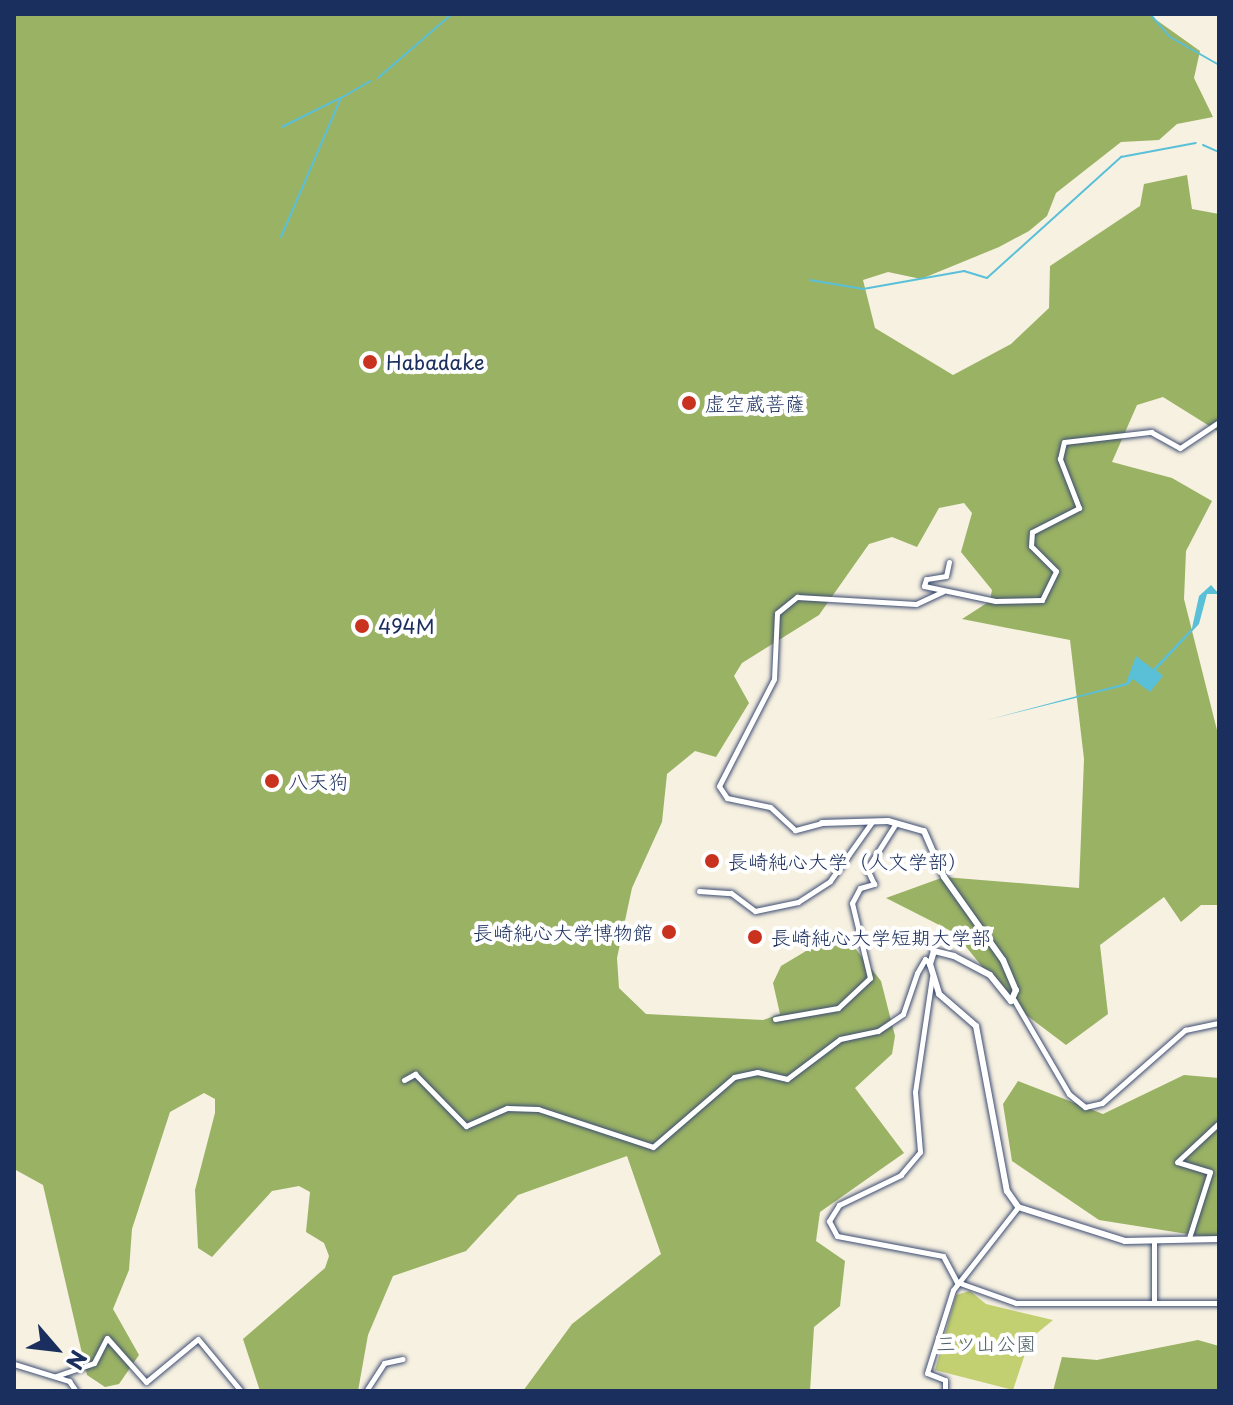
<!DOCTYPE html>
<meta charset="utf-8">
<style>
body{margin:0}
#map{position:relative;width:1233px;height:1405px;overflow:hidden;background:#f7f1e1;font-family:"Playpen Sans","Klee One",sans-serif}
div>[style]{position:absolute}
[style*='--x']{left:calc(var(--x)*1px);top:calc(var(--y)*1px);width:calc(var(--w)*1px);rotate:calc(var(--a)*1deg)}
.green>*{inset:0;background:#c3d072}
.forest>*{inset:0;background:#9ab264}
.water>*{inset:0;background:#5ac0d8}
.stream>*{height:2px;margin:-1px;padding:0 1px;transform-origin:1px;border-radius:1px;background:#5ac0d8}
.roads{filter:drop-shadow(0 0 2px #3c4c72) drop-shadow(0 0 2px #3c4c72)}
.minor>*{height:5px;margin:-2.5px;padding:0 2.5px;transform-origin:2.5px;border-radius:2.5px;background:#fff}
.tertiary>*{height:6px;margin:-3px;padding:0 3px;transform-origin:3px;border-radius:3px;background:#fff}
.dots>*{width:22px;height:22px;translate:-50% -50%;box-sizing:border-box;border:4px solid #fff;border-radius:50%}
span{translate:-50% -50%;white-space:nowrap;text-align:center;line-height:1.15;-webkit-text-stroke:8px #fff;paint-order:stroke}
.poi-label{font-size:20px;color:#1b2f5e}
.left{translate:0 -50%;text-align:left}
.right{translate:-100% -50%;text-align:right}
.park-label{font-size:20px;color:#4d5f64}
.frame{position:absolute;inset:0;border:16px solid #1b2f5e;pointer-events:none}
.north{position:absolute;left:16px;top:1309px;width:80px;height:80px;-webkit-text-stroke:6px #fff;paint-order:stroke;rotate:118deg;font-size:22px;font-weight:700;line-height:32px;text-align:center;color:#1b2f5e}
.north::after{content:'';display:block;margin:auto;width:28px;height:36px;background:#1b2f5e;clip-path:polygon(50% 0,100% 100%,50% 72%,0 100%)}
</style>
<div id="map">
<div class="green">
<div style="clip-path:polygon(970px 1291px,986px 1304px,1053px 1320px,1030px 1339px,1013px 1390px,935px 1370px,956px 1295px)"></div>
</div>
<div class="forest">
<div style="clip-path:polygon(14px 14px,1148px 14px,1200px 51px,1194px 78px,1213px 117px,1177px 124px,1159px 140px,1121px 142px,1056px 193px,1047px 216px,1029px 231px,999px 247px,921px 279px,888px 272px,863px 280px,875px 328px,953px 375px,1011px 344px,1049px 308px,1050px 266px,1140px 206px,1144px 184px,1187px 175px,1192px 209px,1219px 214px,1219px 432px,1163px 397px,1137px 405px,1112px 462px,1172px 478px,1212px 501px,1186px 551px,1184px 599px,1219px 738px,1219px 905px,1201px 905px,1181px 922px,1164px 897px,1100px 945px,1108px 1014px,1066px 1045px,1013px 1005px,955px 933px,886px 898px,944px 877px,1079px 888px,1084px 759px,1070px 640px,962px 619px,990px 601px,992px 590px,961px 552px,972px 513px,964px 503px,939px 508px,917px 547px,892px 537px,869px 544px,819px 615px,742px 663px,734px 676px,749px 703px,716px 757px,695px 751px,667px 774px,662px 822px,632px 888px,617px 958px,619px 988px,646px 1014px,763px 1020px,780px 1014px,773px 983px,781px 966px,826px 939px,847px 938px,881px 981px,895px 1036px,892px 1054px,855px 1088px,904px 1153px,820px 1212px,816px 1241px,845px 1261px,840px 1306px,814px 1327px,810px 1391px,523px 1391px,572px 1324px,661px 1254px,627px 1156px,518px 1195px,466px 1251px,393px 1276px,368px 1335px,358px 1391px,260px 1391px,243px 1339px,325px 1268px,329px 1256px,324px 1243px,306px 1232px,310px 1192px,299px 1186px,272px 1191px,212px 1257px,198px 1248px,195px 1190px,215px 1113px,215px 1099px,204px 1093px,170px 1112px,132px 1229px,129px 1270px,113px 1309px,139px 1355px,119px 1384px,105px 1387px,87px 1375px,43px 1185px,14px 1169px)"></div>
<div style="clip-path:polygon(1184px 1075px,1219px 1078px,1219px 1239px,1099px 1220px,1012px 1161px,1003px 1104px,1018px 1081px,1103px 1114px)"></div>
<div style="clip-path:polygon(1198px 1340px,1219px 1346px,1219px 1391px,1053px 1391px,1062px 1357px,1097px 1360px)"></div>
</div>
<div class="water">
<div style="clip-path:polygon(1211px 585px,1219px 594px,1207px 594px,1199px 624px,1156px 670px,1163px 676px,1150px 692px,1133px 679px,1128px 685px,987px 720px,1126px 683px,1136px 656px,1153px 669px,1192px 628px,1199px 596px)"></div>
</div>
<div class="stream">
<div style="--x:1150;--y:14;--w:30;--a:49"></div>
<div style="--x:1170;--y:37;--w:56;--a:29.7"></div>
<div style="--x:378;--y:78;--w:98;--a:-40.9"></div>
<div style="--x:282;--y:127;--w:63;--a:-26.6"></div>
<div style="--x:1203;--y:145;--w:17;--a:24"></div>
<div style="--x:281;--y:237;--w:151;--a:-66.7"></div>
<div style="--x:341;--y:98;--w:34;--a:-30"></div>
<div style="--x:810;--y:280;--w:54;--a:9.6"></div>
<div style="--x:863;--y:289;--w:103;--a:-10.1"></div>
<div style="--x:964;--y:271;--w:24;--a:17"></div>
<div style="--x:987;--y:278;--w:181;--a:-42.1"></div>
<div style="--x:1121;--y:157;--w:76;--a:-10.6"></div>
</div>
<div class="roads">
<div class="minor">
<div style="--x:949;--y:562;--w:14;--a:102"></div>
<div style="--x:946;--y:576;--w:20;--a:171"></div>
<div style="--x:926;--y:579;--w:7;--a:106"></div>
<div style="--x:924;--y:586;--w:73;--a:11.9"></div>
<div style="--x:995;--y:601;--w:47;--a:-1.2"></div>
<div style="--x:1042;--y:600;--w:32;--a:-64"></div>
<div style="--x:1056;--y:571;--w:35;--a:-135"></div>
<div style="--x:1031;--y:546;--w:14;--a:-86"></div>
<div style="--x:1032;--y:532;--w:53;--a:-27.1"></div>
<div style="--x:1079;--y:508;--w:53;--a:-111.2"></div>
<div style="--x:1060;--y:459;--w:17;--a:-77"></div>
<div style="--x:1064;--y:442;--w:88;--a:-6.6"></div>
<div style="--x:1151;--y:432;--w:33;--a:29"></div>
<div style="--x:1180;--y:448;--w:47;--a:-33.7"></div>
<div style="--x:822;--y:823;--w:28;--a:165"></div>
<div style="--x:795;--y:830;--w:34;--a:-137"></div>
<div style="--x:770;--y:807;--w:44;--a:-168.2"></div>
<div style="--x:727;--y:798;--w:14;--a:-124"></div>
<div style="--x:719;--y:786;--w:120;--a:-62.8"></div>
<div style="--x:774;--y:679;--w:66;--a:-87.4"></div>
<div style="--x:777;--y:613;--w:26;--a:-39"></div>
<div style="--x:797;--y:597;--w:119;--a:3.4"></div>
<div style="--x:916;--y:604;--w:29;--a:-25"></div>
<div style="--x:699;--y:891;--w:32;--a:4"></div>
<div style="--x:731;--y:893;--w:30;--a:37"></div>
<div style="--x:755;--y:911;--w:44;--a:-11.8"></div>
<div style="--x:798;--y:902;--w:38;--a:-33"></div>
<div style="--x:830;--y:881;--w:72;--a:-54.6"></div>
<div style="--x:932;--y:977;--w:116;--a:98.4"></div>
<div style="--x:915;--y:1092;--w:60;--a:85.2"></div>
<div style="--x:920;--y:1152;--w:30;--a:130"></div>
<div style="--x:901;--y:1175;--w:69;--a:154.2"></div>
<div style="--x:839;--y:1205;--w:19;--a:122"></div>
<div style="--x:829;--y:1221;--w:17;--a:62"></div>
<div style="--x:837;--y:1236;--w:108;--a:10.7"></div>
<div style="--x:943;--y:1256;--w:30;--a:62"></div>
<div style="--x:957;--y:1282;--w:63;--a:19.6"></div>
<div style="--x:1016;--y:1303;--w:203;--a:0"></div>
<div style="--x:1014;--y:1000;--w:109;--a:59.7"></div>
<div style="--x:1069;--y:1094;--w:21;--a:39"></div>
<div style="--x:1085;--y:1107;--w:17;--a:-13"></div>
<div style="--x:1102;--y:1103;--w:111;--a:-41.3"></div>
<div style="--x:1185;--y:1030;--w:35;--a:-12"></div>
<div style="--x:775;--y:1019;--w:64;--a:-9.9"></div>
<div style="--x:838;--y:1008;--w:44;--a:-43.2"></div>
<div style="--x:870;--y:978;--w:77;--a:-103.5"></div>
<div style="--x:852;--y:903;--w:17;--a:-62"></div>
<div style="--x:860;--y:888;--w:15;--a:-16"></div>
<div style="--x:874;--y:884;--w:17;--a:-115"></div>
<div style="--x:867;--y:869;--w:54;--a:-57.8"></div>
<div style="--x:404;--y:1080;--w:13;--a:-29"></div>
<div style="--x:415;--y:1074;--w:73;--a:45.6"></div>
<div style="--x:466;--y:1126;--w:45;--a:-23.7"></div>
<div style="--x:507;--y:1108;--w:31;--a:2"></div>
<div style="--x:538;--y:1109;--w:121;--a:18.3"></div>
<div style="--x:653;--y:1147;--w:107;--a:-40.8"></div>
<div style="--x:734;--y:1077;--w:24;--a:-12"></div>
<div style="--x:757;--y:1072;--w:31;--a:13"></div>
<div style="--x:787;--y:1079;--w:66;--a:-37"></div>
<div style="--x:840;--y:1039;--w:39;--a:-12"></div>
<div style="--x:878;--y:1031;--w:30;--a:-34"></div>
<div style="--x:903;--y:1014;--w:43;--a:-71.1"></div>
<div style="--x:917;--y:973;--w:16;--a:-60"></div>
<div style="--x:925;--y:959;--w:7;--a:45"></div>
<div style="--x:1189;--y:1238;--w:69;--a:-72.3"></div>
<div style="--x:1210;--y:1172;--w:34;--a:-163"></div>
<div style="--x:1177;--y:1162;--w:57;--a:-42.9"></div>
<div style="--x:1154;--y:1302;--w:62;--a:-90"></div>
<div style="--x:14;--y:1364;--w:58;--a:17.2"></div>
<div style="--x:69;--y:1381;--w:12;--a:55"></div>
<div style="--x:56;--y:1376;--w:40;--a:-18.9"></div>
<div style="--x:94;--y:1363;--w:28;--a:-63"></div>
<div style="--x:107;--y:1338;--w:59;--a:48.4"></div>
<div style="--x:146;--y:1382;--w:67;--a:-39.6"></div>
<div style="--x:198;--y:1339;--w:67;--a:50.4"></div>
<div style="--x:366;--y:1391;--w:33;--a:-57"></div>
<div style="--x:384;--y:1363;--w:19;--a:-12"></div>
<div style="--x:945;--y:1391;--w:11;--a:-90"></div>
<div style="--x:945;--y:1380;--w:19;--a:-159"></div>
<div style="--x:927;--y:1373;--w:87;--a:-72.6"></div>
<div style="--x:953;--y:1290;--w:105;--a:-51.9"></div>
</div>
<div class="tertiary">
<div style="--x:822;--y:823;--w:66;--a:-1.7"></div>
<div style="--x:888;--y:821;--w:37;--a:16"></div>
<div style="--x:924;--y:831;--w:50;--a:66.5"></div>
<div style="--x:944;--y:877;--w:102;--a:54.6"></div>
<div style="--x:1003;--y:960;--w:33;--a:67"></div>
<div style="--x:1016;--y:990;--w:12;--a:114"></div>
<div style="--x:1011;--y:1001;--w:33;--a:-129"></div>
<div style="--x:990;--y:975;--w:41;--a:-152.2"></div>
<div style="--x:954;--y:956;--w:21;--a:-166"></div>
<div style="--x:934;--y:951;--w:14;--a:107"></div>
<div style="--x:930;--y:964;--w:31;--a:73"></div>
<div style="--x:939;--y:994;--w:49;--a:40.9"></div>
<div style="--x:976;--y:1026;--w:168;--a:79.4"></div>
<div style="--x:1007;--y:1191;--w:19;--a:55"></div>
<div style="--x:1018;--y:1207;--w:112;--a:17.6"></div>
<div style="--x:1125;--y:1241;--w:94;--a:-1.2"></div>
</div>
</div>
<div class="dots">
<div style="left:370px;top:362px;background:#c8321e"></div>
<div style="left:689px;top:403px;background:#c8321e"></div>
<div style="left:362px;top:626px;background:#c8321e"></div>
<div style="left:272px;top:781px;background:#c8321e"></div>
<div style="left:712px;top:861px;background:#c8321e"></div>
<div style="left:669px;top:932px;background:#c8321e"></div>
<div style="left:755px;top:937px;background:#c8321e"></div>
</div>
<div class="poi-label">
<span class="left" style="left:386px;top:362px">Habadake</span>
<span class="left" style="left:705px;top:403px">虚空蔵菩薩</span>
<span class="left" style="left:378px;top:626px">494M</span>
<span class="left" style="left:288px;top:781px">八天狗</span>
<span class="left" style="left:728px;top:861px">長崎純心大学（人文学部）</span>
<span class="right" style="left:653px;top:932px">長崎純心大学博物館</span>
<span class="left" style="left:771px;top:937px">長崎純心大学短期大学部</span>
</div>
<div class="park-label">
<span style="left:986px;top:1343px">三ツ山公園</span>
</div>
<div class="frame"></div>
<div class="north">N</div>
</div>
